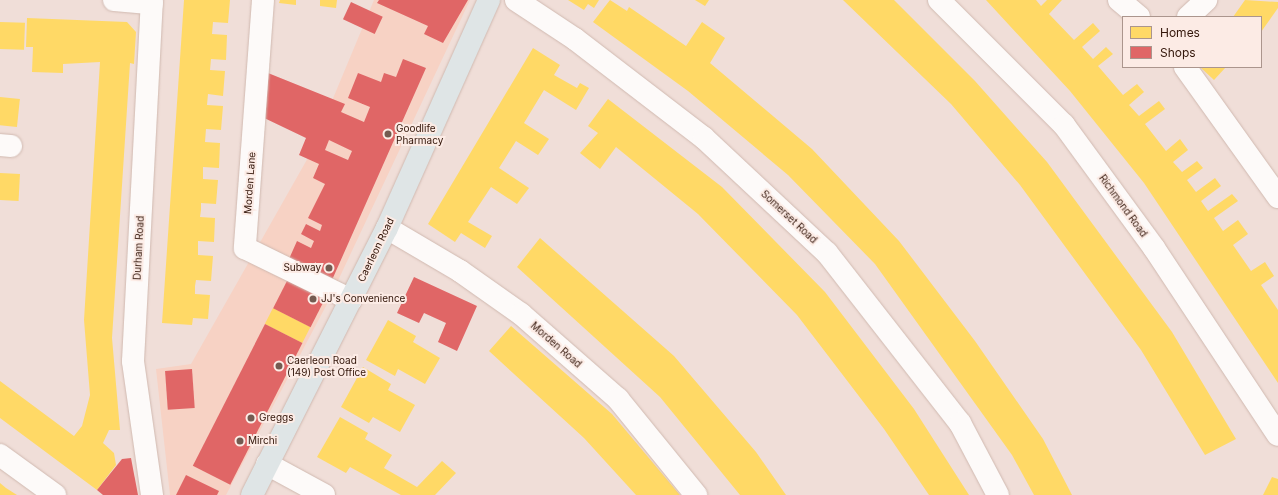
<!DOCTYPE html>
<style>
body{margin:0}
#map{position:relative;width:1278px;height:495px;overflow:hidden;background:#f0ded8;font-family:Inter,sans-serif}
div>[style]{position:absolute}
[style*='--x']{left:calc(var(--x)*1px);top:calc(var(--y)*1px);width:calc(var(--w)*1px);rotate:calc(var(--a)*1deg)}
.built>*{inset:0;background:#f7d2c4}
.homes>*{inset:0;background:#ffd966;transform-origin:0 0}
.shops>*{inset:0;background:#e06666;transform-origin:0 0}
.roads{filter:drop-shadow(0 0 1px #d0b9b0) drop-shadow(0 0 1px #d0b9b0)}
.minor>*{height:22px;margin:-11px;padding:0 11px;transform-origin:11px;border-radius:11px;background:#fdfaf9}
.major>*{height:22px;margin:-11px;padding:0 11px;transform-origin:11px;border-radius:11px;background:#dfe5e6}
.dots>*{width:11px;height:11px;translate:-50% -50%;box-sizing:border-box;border:2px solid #fcebe5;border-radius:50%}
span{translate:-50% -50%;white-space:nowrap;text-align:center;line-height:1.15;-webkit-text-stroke:4px #fcebe5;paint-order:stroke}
.poi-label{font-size:10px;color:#311408}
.left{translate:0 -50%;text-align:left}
.right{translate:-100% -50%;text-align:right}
.street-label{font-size:10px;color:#311408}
.legend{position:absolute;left:1122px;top:16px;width:140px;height:52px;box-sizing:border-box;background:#fcebe5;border:1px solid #ab958d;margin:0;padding:5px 7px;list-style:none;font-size:12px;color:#311408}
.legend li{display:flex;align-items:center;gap:8px;height:20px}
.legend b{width:20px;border:1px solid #ab958d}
</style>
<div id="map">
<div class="built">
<div style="clip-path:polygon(374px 0,470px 0,327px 304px,226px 495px,170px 495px,156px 369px,191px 364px,309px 156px)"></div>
</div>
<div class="homes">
<div style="clip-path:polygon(184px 0,230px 0,228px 23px,213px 22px,212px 34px,227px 35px,226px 60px,211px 59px,210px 70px,225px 71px,223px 96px,208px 94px,207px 105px,223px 106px,221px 130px,206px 129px,205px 142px,220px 143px,219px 168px,203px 167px,203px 179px,218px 180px,216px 204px,201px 203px,201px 210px,200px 217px,215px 218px,214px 242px,198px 241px,198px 255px,213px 256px,211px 281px,196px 280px,195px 286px,195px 294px,210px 295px,208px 319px,193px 318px,192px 325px,162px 323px)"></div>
<div style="clip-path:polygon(280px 0,296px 0,296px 5px,279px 3px)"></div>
<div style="clip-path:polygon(320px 0,337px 0,336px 8px,320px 6px)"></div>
<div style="clip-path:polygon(568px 0,599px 0,594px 8px,588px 4px,584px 10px)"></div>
<div style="clip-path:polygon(610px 0,627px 11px,629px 7px,686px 46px,702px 22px,725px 38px,710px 63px,812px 149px,899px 241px,975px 341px,1043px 439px,1072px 495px,1034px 495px,1012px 455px,875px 264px,788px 175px,688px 91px,593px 22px)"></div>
<div style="clip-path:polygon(695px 0,709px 0,705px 6px)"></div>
<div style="clip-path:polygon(843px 0,894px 0,975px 81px,1047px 162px,1172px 332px,1236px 439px,1205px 455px,1141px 350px,1020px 185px,951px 104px)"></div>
<div style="clip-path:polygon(986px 0,1036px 0,1041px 6px,1047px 0,1062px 0,1049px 14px,1074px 40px,1093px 23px,1100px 31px,1082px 47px,1093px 59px,1106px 47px,1113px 54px,1098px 66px,1123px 95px,1137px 84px,1144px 92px,1129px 105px,1139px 116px,1159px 101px,1165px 109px,1145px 124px,1166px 151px,1180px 139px,1188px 150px,1173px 162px,1182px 172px,1197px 161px,1203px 168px,1187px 180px,1196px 192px,1215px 178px,1221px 186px,1201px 201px,1208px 211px,1232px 194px,1238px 201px,1214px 218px,1223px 231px,1238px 220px,1248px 234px,1233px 245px,1251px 271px,1265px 262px,1274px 276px,1261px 285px,1278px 310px,1278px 383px,1144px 183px,1070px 91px)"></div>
<div style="clip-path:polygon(1245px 0,1278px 2px,1278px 8px,1261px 32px,1261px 17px,1233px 17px)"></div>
<div style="clip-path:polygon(27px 18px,127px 22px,136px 32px,134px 64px,130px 63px,112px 338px,120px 430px,109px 430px,103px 443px,114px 453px,116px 465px,97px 490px,0 418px,0 381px,74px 436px,82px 426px,90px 395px,84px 320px,100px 62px,63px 64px,63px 73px,32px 72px,33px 47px,26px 47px)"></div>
<div style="left:0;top:22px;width:25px;height:27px;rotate:2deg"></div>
<div style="clip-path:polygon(533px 48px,560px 65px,554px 75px,577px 88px,580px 83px,589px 88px,576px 110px,544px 90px,524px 123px,549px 139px,538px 155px,516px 141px,499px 168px,529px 188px,517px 204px,491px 187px,468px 222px,492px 236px,485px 248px,461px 233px,455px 242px,428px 224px)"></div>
<div style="clip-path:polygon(1200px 67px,1226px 67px,1214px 80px)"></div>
<div style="left:0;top:97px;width:20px;height:28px;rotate:6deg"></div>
<div style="clip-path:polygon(608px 99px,722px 187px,825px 292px,914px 409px,969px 495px,929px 495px,884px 429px,797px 315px,698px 214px,616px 147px,600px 169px,580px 153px,598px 133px,588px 126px)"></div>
<div style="left:0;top:173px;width:20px;height:27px;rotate:3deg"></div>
<div style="clip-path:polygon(540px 238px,674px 356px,756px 452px,786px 495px,740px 495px,660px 397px,517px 267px)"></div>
<div style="left:273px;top:308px;width:42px;height:18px;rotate:27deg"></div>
<div style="clip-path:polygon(388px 320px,416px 336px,413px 342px,440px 358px,425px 384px,398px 369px,395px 376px,366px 360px)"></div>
<div style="clip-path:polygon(511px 326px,612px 414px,680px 495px,636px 495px,584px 438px,489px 351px)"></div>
<div style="clip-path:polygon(363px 367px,391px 384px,388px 390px,415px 405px,400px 432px,373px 417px,369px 423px,341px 407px)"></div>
<div style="clip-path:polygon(340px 417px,368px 433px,365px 439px,392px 455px,384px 468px,417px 487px,442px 461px,456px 473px,435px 495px,401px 495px,350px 467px,346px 473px,317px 457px)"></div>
<div style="clip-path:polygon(1272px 477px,1278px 479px,1278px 495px,1263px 495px)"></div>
<div style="clip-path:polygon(0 483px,6px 488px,17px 495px,0 495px)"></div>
</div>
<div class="shops">
<div style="clip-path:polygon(379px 0,468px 0,443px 43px,424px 34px,428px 26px,377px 3px)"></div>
<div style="left:351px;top:2px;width:35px;height:19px;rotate:25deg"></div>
<div style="clip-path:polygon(evenodd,403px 59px,426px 68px,332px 280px,289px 259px,297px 241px,311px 248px,314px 241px,301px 234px,306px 224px,320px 231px,322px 225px,308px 218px,325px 184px,313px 178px,319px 164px,299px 155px,306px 138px,260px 116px,268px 73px,345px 104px,341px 112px,364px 122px,370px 107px,348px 98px,358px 73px,381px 82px,384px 73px,396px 77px,403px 59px,329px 140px,352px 151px,348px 160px,325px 150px,329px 140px)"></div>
<div style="left:289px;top:277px;width:42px;height:35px;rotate:27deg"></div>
<div style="clip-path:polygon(414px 277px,477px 306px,457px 351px,438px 342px,446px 323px,424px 313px,419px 323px,397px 313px)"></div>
<div style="left:265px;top:324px;width:42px;height:159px;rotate:27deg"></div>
<div style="left:192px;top:369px;width:39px;height:27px;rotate:86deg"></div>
<div style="clip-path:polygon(131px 458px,138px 495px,103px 495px,97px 490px,122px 459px)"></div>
<div style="clip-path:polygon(186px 475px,219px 491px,217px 495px,176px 495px)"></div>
</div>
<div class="roads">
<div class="minor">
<div style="--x:114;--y:0;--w:38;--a:5"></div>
<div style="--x:263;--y:0;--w:249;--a:94.2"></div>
<div style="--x:245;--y:248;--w:118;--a:26.1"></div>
<div style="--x:516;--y:0;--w:71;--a:33.5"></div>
<div style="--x:575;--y:39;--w:163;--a:37.5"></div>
<div style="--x:704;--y:138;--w:168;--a:43.1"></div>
<div style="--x:827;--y:253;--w:216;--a:52"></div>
<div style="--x:960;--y:423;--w:81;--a:62.2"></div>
<div style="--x:939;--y:0;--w:177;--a:45"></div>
<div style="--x:1064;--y:125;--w:152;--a:53.8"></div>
<div style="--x:1154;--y:248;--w:224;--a:56.5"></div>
<div style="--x:1119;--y:0;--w:26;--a:40"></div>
<div style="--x:1188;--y:17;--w:25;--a:-43"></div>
<div style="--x:1185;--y:67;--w:160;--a:54.4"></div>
<div style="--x:0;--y:145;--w:11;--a:5"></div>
<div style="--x:387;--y:228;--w:85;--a:30.5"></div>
<div style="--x:460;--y:271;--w:75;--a:35.2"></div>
<div style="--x:521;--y:314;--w:129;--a:41.2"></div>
<div style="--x:618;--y:399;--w:124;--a:50.9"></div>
<div style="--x:0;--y:455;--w:68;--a:36"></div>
<div style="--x:267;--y:464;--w:65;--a:28.5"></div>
<div style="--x:152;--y:495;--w:135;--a:-98.1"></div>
<div style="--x:133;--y:361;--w:361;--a:-87"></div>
</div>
<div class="major">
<div style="--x:252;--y:495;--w:299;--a:-63.2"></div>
<div style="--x:387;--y:228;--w:250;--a:-65.9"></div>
</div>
</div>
<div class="dots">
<div style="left:388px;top:134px;background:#745b51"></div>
<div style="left:329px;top:268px;background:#745b51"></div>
<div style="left:313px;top:299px;background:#745b51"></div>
<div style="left:279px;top:366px;background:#745b51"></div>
<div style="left:251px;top:418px;background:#745b51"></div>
<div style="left:240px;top:441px;background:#745b51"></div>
</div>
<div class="poi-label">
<span class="left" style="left:396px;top:134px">Goodlife<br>Pharmacy</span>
<span class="right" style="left:321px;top:268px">Subway</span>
<span class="left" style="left:321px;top:299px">JJ's Convenience</span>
<span class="left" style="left:287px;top:366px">Caerleon Road<br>(149) Post Office</span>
<span class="left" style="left:259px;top:418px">Greggs</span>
<span class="left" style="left:248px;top:441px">Mirchi</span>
</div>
<div class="street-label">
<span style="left:250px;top:183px;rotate:-86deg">Morden Lane</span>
<span style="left:1123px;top:206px;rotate:54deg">Richmond Road</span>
<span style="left:789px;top:217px;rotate:43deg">Somerset Road</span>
<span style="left:139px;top:248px;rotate:-87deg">Durham Road</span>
<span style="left:376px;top:250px;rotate:-64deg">Caerleon Road</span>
<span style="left:556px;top:345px;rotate:41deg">Morden Road</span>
</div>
<ul class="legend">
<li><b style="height:11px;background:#ffd966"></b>Homes</li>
<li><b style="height:11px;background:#e06666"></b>Shops</li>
</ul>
</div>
